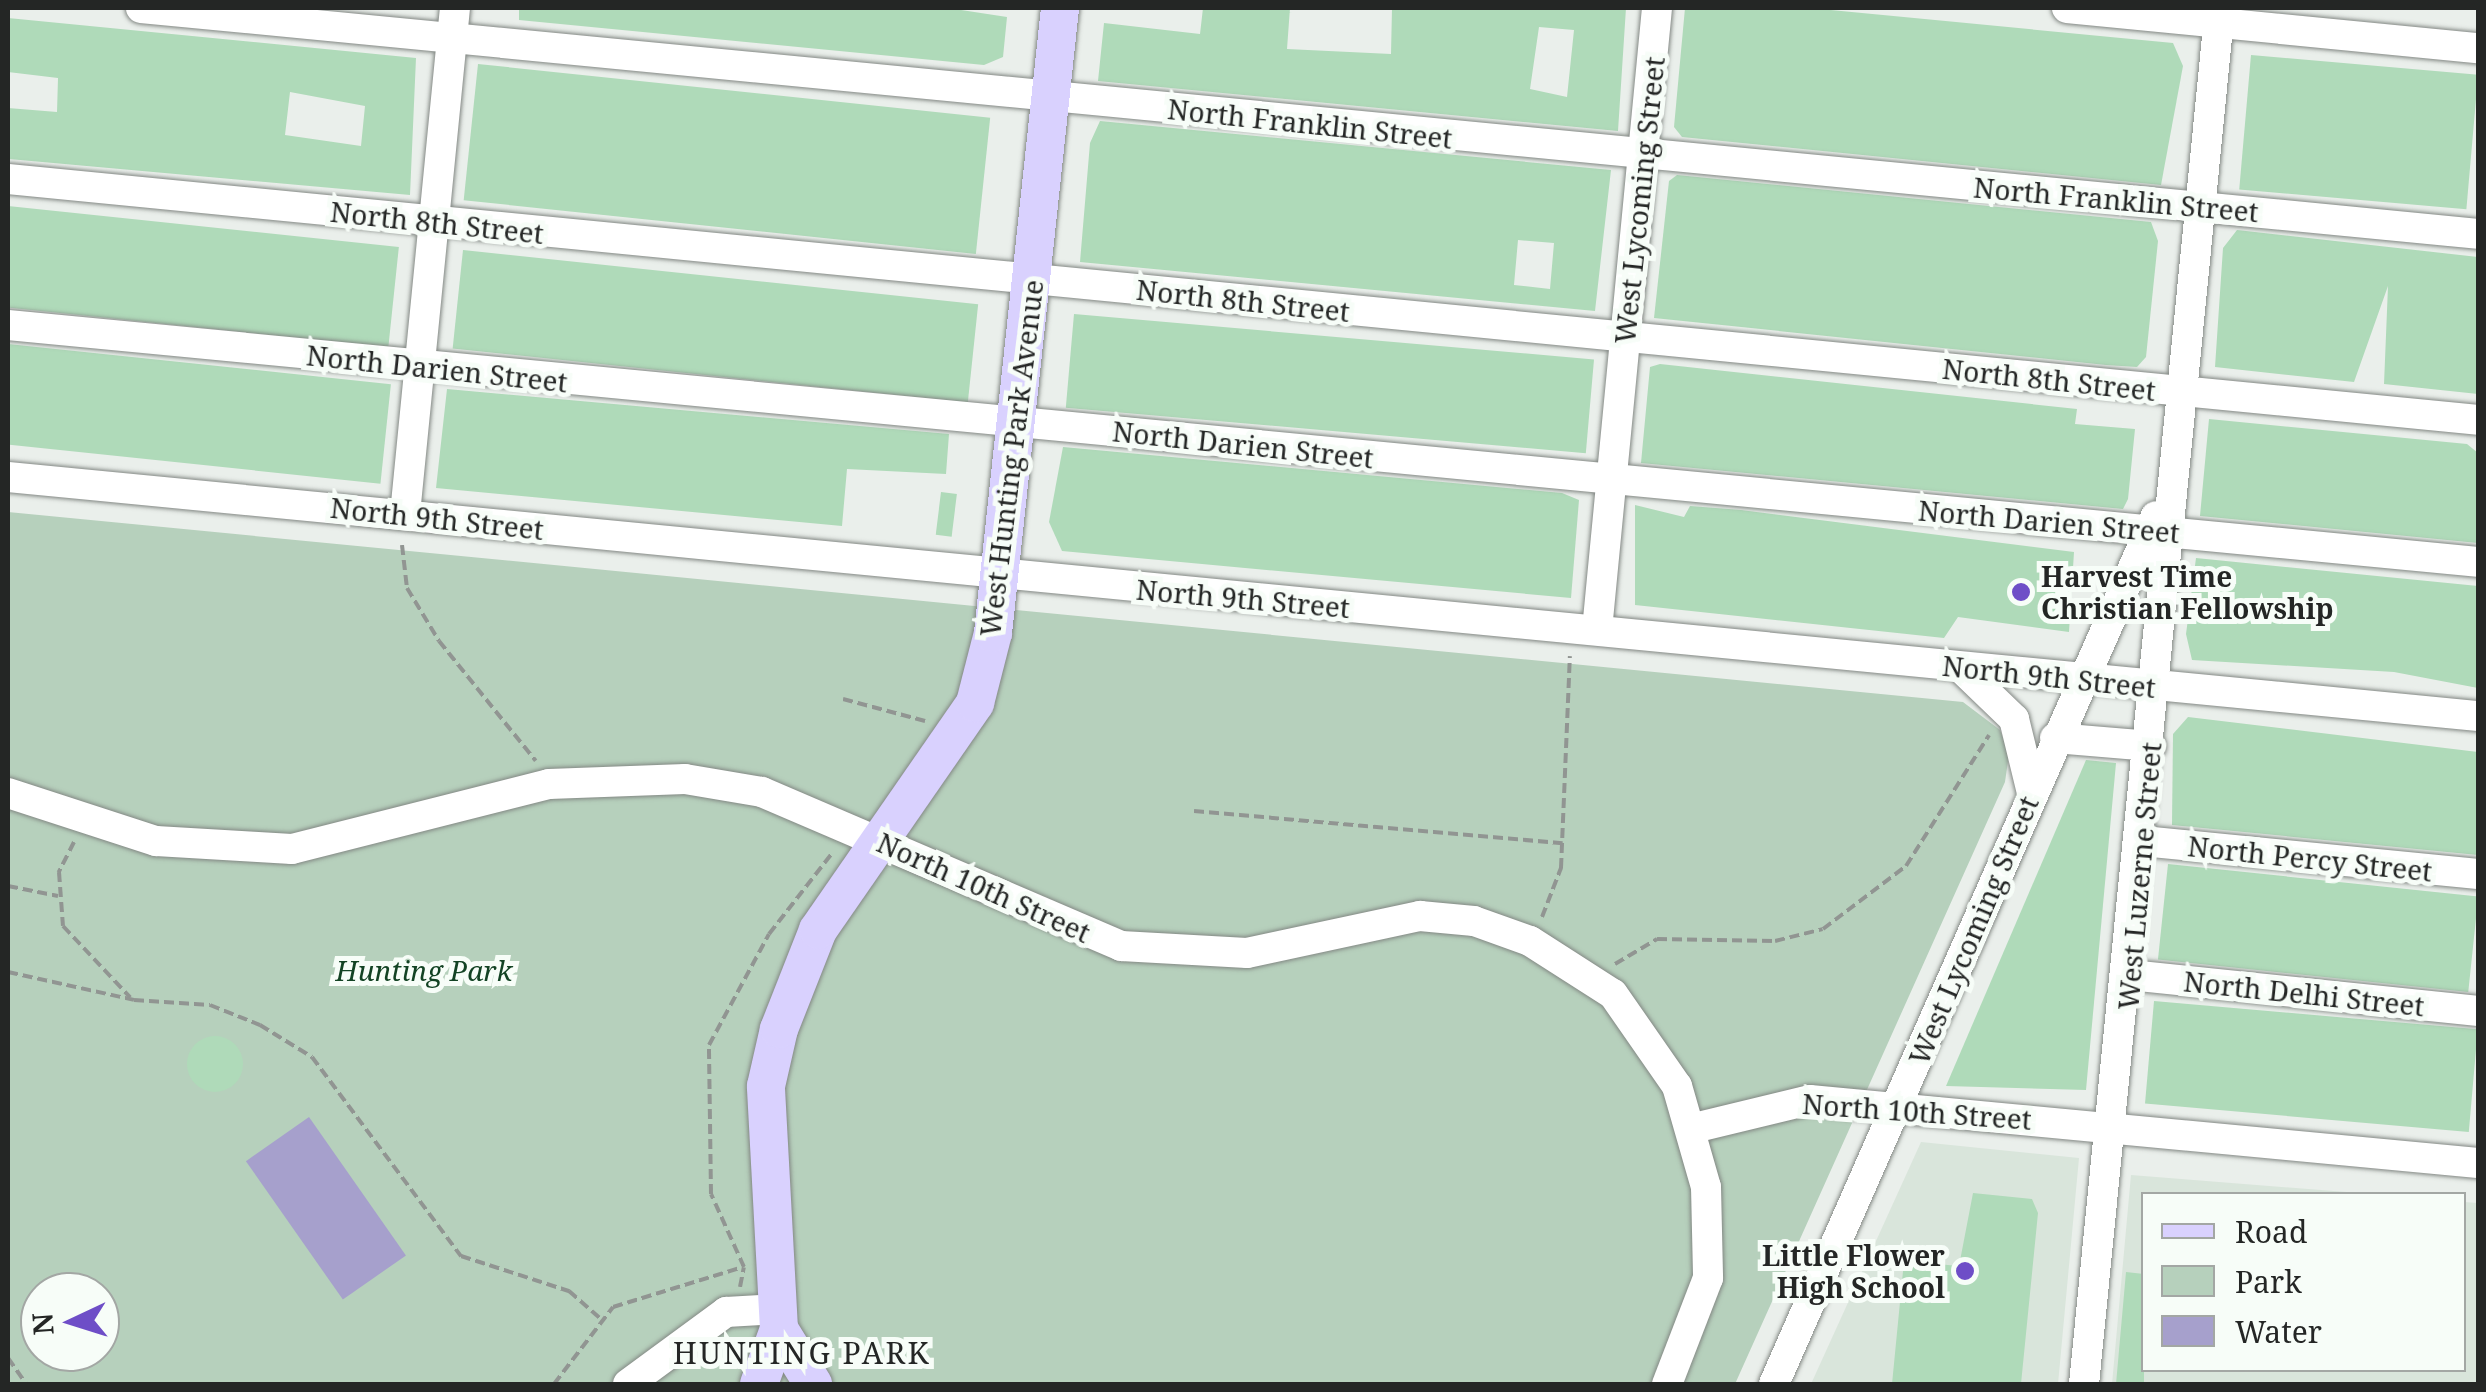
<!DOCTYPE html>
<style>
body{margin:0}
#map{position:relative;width:2486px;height:1392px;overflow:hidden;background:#eaefeb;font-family:"Noto Serif",serif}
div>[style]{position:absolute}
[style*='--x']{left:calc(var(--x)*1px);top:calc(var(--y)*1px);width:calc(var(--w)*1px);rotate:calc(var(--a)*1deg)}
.built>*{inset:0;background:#d9e5db}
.green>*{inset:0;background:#b6d0bc}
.water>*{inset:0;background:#a6a0cc;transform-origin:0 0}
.building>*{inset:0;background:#afdab9;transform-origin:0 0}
.round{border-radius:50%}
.path>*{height:4px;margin-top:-2px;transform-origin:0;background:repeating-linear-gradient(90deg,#919592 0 10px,transparent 0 15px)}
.roads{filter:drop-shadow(0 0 2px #838884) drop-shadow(0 0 2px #838884)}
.minor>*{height:30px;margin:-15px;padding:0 15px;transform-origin:15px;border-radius:15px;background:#fff}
.major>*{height:38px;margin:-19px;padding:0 19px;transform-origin:19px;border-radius:19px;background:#d9d1fe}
.dots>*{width:28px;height:28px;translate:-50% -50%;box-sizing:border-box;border:5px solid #f7fdf8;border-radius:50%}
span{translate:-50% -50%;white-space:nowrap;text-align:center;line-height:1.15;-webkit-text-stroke:10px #f7fdf8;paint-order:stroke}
.street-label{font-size:28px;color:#242625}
.poi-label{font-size:28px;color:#242625;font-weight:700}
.left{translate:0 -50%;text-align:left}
.right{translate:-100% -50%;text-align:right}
.park-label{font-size:28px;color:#134324;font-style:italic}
.neighbourhood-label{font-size:30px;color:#242625;letter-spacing:2.5px}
.frame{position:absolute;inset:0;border:10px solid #242625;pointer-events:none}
.legend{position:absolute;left:2141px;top:1192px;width:325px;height:180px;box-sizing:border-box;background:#f7fdf8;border:2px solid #a3a7a4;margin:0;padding:12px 18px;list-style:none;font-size:30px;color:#242625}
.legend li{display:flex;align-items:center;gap:20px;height:50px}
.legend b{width:50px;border:2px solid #a3a7a4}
.north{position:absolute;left:20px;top:1272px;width:100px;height:100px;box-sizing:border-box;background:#f7fdf8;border:2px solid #a3a7a4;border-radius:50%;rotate:266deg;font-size:28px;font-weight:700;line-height:40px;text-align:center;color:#242625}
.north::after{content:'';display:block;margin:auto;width:35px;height:45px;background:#6e4ec7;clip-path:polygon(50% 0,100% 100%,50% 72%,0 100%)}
</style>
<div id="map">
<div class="built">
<div style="clip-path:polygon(1921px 1142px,2079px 1158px,2058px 1384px,1811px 1384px)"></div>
<div style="clip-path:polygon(2131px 1175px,2372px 1194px,2144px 1194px,2144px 1370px,2464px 1370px,2464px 1202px,2478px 1203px,2478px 1384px,2112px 1384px)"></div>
</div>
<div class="green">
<div style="clip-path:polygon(evenodd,8px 512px,1963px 702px,2000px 730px,2009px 754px,2005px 782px,1735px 1384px,8px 1384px,8px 512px,40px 1292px,100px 1292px,100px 1352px,40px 1352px,40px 1292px)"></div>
</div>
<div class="water">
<div style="left:309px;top:1117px;width:169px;height:77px;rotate:55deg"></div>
</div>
<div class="building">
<div style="clip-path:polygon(519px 8px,948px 8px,1007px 17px,1003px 57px,984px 65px,519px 20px)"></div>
<div style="clip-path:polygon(evenodd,1203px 8px,1290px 8px,1287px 49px,1391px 54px,1392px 8px,1626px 8px,1618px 131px,1098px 81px,1104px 23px,1200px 34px,1203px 8px,1539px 27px,1574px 30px,1567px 97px,1530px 89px,1539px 27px)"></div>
<div style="clip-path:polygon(1685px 8px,1810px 8px,2173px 43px,2183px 66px,2161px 185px,1682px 137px,1674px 127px)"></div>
<div style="clip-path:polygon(evenodd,8px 18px,416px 58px,410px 195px,9px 159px,8px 108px,57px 112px,58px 78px,8px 72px,8px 18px,290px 92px,365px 106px,361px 146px,285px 135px,290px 92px)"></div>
<div style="left:2251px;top:55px;width:228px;height:135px;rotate:5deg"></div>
<div style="left:478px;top:64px;width:515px;height:137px;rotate:6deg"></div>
<div style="clip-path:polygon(evenodd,1100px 121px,1611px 170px,1595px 311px,1080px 262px,1090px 143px,1100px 121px,1518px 240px,1554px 243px,1550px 289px,1514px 285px,1518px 240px)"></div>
<div style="clip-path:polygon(1677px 175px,2151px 222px,2158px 241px,2146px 357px,2137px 367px,2106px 365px,1654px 318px,1669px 181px)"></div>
<div style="left:8px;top:206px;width:393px;height:101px;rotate:6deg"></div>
<div style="clip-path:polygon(2237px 230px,2478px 257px,2478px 394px,2384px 384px,2388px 286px,2354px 382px,2215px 367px,2223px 248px)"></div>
<div style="left:463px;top:250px;width:518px;height:99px;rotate:6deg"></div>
<div style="left:1074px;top:314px;width:522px;height:94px;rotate:5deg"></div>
<div style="left:8px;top:344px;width:385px;height:100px;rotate:6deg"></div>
<div style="clip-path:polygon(1660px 364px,2077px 409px,2075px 424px,2135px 429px,2128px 499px,2123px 509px,1641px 463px,1650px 367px)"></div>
<div style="clip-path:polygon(447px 389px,949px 434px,946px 474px,847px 469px,842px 526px,436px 488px)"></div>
<div style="clip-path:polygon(2209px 419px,2467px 444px,2478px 453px,2478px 543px,2200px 516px)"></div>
<div style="clip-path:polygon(1063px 447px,1562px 493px,1579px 500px,1571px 598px,1062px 551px,1049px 522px)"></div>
<div style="left:941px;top:492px;width:16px;height:43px;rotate:7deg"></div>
<div style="clip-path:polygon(1635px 505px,1684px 517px,1690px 506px,1741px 510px,2074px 552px,2069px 632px,1958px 617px,1944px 638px,1635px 605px)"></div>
<div style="clip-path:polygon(2196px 558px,2478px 586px,2478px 688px,2394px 672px,2192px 660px,2186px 634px)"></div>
<div style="clip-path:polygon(2188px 717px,2478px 752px,2478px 855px,2172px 825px,2173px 734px)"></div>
<div style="clip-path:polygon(2086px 760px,2116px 763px,2086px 1090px,1946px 1086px)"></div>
<div style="left:2168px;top:864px;width:312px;height:96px;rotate:6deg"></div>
<div style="left:2154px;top:1001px;width:325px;height:103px;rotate:5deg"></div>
<div class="round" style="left:187px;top:1036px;width:56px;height:56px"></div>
<div style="clip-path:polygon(1973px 1193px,2032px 1199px,2038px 1213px,2021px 1384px,1892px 1384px,1904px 1261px,1959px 1266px)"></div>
<div style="clip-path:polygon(2126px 1272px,2144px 1274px,2144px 1384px,2116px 1384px)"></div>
</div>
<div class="path">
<div style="--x:402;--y:545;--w:43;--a:83.4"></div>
<div style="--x:407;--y:588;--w:62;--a:58.9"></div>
<div style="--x:439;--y:641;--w:154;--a:51.1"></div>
<div style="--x:843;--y:699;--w:85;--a:15"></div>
<div style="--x:1194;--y:811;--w:370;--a:5"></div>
<div style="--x:74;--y:842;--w:34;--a:117"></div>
<div style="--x:59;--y:872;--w:54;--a:85.8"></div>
<div style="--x:63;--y:926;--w:98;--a:46.7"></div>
<div style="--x:8;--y:886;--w:51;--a:11.3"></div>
<div style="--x:1542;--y:917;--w:53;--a:-68.8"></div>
<div style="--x:1561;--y:868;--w:212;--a:-87.6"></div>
<div style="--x:1615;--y:964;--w:49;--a:-30.8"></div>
<div style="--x:1657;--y:939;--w:118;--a:1"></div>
<div style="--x:1775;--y:941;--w:49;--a:-14"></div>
<div style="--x:1823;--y:929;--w:104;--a:-37.2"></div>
<div style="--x:1906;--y:866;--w:155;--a:-57.6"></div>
<div style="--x:8;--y:972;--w:129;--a:12.5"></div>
<div style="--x:134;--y:1000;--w:76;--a:3.8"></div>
<div style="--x:210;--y:1005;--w:54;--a:21.8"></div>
<div style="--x:260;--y:1025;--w:61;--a:31.6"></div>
<div style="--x:312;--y:1057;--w:249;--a:53.2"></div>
<div style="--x:461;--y:1256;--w:114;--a:18"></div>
<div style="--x:569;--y:1291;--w:44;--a:41.3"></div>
<div style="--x:740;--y:1287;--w:20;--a:-79"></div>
<div style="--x:744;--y:1267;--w:80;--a:-114.3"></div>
<div style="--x:711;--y:1194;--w:149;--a:-90.8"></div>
<div style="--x:709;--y:1045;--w:126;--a:-61.6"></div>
<div style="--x:769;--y:934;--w:104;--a:-52"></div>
<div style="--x:8;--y:1358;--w:32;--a:55"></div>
<div style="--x:554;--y:1384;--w:97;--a:-52.5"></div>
<div style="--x:613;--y:1307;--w:136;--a:-17.1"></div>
</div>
<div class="roads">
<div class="minor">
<div style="--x:141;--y:8;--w:2348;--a:5.52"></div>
<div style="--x:2067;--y:8;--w:413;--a:5.6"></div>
<div style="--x:8;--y:179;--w:2482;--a:5.57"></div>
<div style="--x:8;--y:325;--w:2481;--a:5.48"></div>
<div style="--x:8;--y:477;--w:2482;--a:5.53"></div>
<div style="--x:405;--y:514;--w:508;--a:-84.36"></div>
<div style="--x:1597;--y:630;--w:625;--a:-84.49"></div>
<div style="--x:1960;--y:667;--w:75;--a:43.9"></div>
<div style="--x:2014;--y:719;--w:76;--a:76.3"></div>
<div style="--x:2055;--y:738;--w:96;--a:4.8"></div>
<div style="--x:8;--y:793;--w:156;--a:18"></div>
<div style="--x:156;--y:841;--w:136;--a:3.4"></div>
<div style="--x:292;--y:849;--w:265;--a:-14.2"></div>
<div style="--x:549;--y:784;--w:136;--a:-2.1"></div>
<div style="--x:685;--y:779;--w:78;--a:9.6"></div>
<div style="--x:762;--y:792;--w:391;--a:23.2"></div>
<div style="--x:1121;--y:946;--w:126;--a:3.2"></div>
<div style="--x:1247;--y:953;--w:177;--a:-12.1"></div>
<div style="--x:1420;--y:916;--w:54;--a:5.3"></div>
<div style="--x:1474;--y:921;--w:59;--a:19.7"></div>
<div style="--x:1530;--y:941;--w:98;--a:32.6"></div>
<div style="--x:1613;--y:994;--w:112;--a:55.2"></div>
<div style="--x:1677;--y:1086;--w:105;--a:74"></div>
<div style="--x:1706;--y:1187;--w:91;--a:88.7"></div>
<div style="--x:1708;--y:1278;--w:114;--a:111.1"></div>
<div style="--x:2142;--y:841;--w:338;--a:5.6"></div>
<div style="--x:2130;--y:975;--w:350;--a:5.9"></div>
<div style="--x:1694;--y:1128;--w:119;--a:-13.6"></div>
<div style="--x:1810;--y:1100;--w:671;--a:5.39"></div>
<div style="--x:628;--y:1384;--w:122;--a:-36.3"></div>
<div style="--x:726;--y:1312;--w:52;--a:-3.3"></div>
<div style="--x:1774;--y:1384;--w:948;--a:-66.25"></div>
<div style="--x:2084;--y:1384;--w:1383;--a:-84.36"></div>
</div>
<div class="major">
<div style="--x:779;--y:1329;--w:65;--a:58.3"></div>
<div style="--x:759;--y:1384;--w:59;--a:-70"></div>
<div style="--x:779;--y:1329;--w:243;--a:-93.1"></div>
<div style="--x:766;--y:1086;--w:58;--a:-77.2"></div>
<div style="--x:779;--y:1029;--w:106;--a:-68.5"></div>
<div style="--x:818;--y:930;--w:276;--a:-55.3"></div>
<div style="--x:975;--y:703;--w:72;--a:-75.6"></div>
<div style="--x:993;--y:633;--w:629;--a:-83.88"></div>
</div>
</div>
<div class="dots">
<div style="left:2021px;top:592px;background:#6e4ec7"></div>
<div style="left:1965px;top:1271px;background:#6e4ec7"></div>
</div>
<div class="street-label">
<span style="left:1310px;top:123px;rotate:6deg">North Franklin Street</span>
<span style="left:2116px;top:199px;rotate:5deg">North Franklin Street</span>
<span style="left:1639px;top:200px;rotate:-84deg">West Lycoming Street</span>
<span style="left:437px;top:222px;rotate:6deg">North 8th Street</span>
<span style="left:1243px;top:300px;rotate:6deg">North 8th Street</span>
<span style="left:437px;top:368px;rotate:6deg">North Darien Street</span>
<span style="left:2049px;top:379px;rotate:6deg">North 8th Street</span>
<span style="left:1243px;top:444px;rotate:6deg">North Darien Street</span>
<span style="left:1011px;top:458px;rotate:-83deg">West Hunting Park Avenue</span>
<span style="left:437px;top:518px;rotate:6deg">North 9th Street</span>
<span style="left:2049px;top:521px;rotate:5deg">North Darien Street</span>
<span style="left:1243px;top:598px;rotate:5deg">North 9th Street</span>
<span style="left:2049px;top:676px;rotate:6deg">North 9th Street</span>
<span style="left:2310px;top:858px;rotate:6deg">North Percy Street</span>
<span style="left:2139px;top:876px;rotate:-85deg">West Luzerne Street</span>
<span style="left:984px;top:887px;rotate:24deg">North 10th Street</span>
<span style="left:1973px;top:930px;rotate:-67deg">West Lycoming Street</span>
<span style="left:2304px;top:993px;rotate:6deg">North Delhi Street</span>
<span style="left:1917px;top:1111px;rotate:4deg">North 10th Street</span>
</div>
<div class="poi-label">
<span class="left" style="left:2041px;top:592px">Harvest Time<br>Christian Fellowship</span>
<span class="right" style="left:1945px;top:1271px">Little Flower<br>High School</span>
</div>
<div class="park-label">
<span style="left:424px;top:970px">Hunting Park</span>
</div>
<div class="neighbourhood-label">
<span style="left:802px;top:1353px">HUNTING PARK</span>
</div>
<div class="frame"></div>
<ul class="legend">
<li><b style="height:12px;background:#d9d1fe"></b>Road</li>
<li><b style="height:28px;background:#b6d0bc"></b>Park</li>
<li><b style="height:28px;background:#a6a0cc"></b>Water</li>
</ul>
<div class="north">N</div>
</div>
